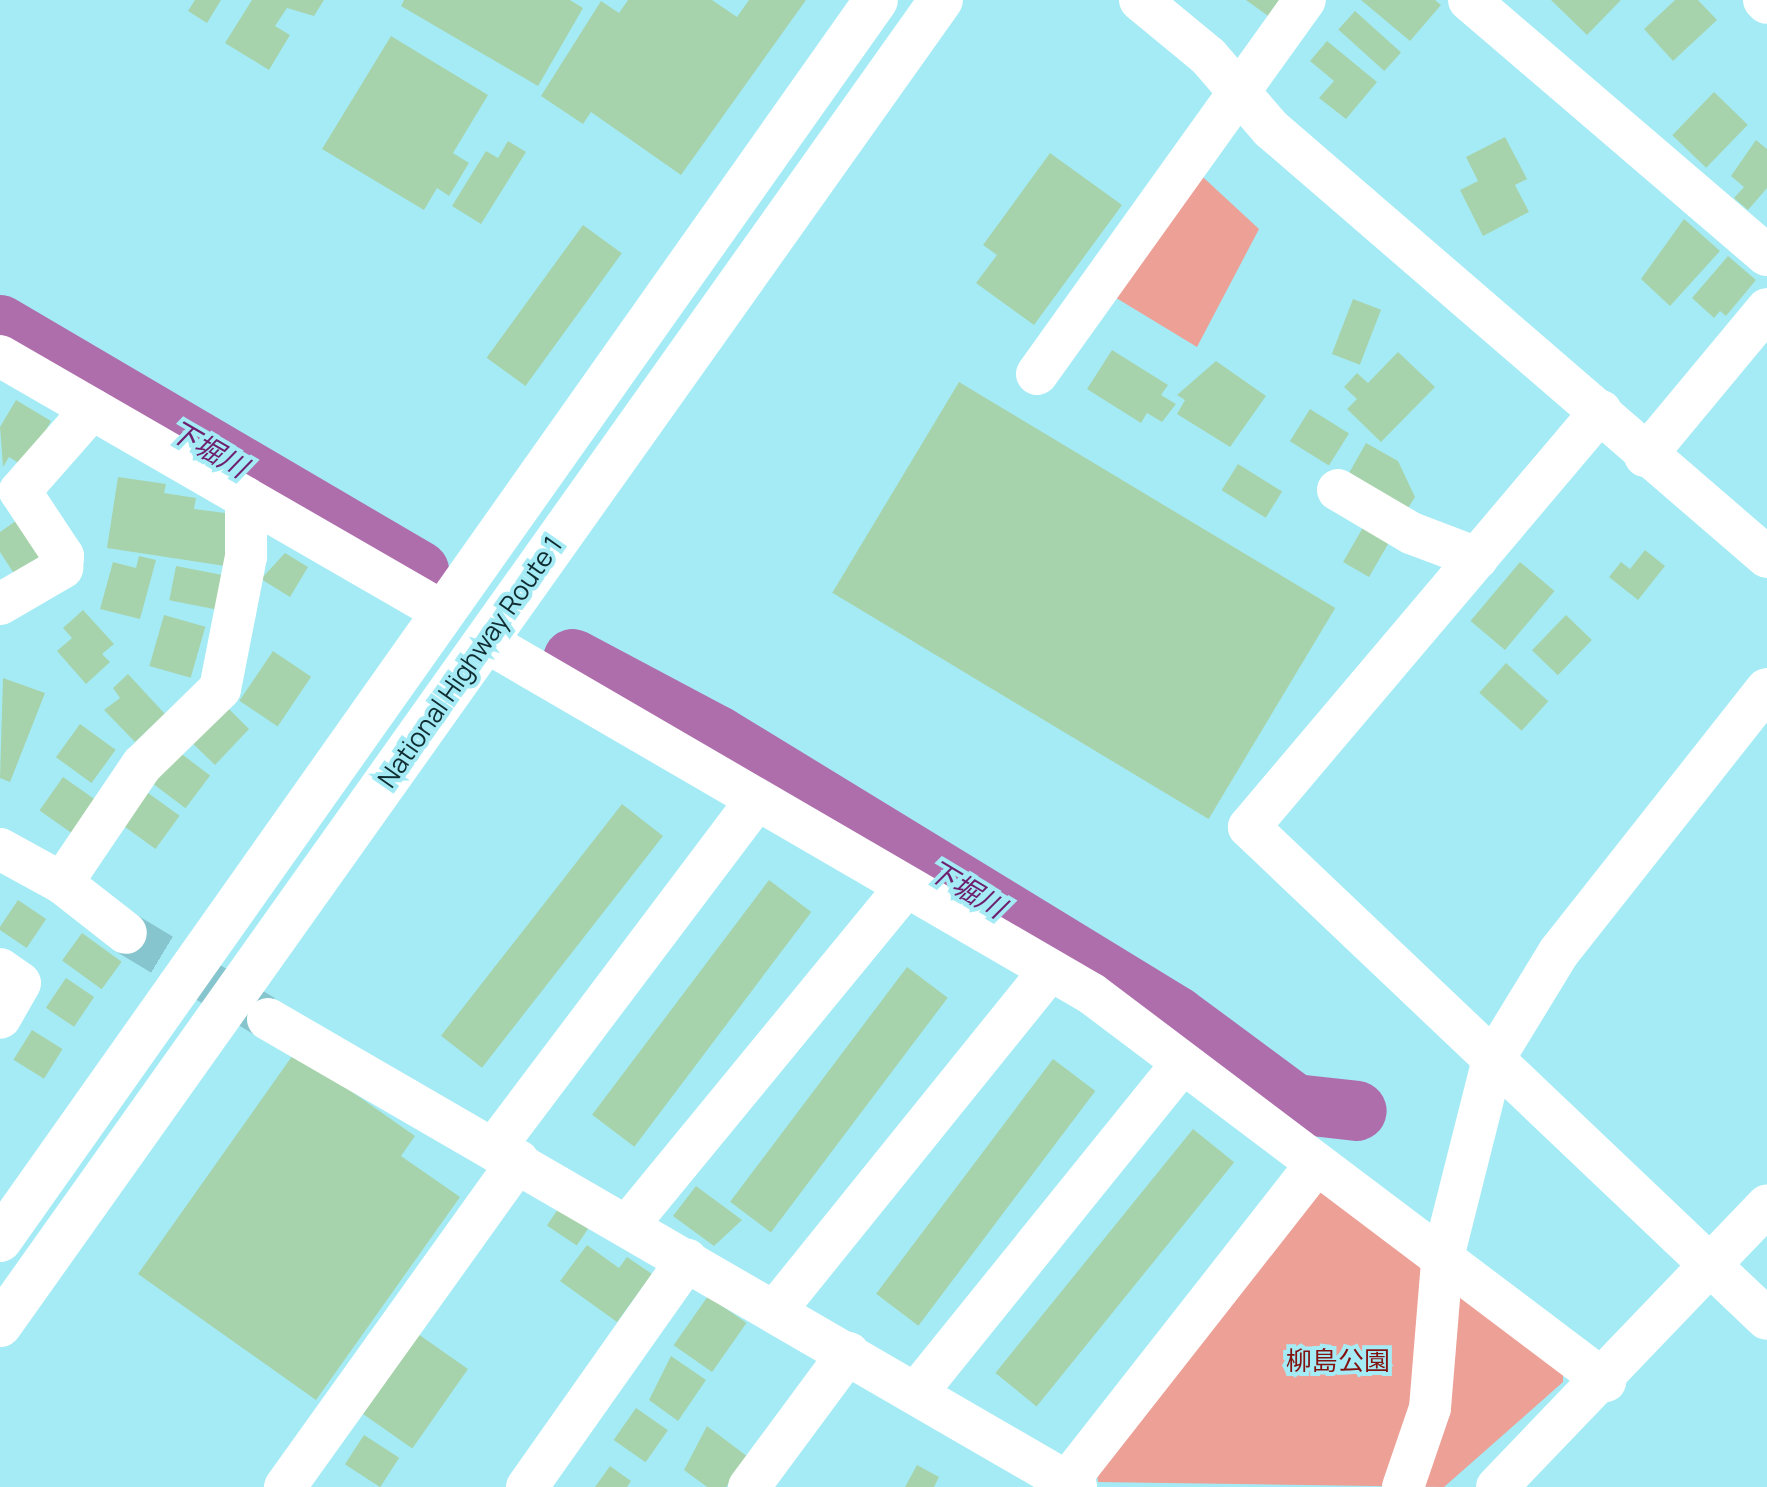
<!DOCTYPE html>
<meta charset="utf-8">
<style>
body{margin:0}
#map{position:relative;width:1767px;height:1487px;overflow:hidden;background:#a5ebf5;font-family:Manrope,"Noto Sans JP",sans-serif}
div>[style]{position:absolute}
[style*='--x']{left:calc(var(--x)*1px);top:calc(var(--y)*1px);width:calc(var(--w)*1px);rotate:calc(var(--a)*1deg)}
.green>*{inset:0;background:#eca096}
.river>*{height:60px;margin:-30px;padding:0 30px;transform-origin:30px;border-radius:30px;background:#ae6eac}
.building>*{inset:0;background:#a7d3ac;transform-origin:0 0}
.minor-tunnel>*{height:42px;margin-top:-21px;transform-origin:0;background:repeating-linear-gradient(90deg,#87c5ce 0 42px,transparent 0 63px)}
.minor>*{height:42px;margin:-21px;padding:0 21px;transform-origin:21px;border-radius:21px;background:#fff}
.highway>*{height:44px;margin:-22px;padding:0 22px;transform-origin:22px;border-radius:22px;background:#fff}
span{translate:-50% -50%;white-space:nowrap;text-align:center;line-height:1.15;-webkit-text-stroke:8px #a5ebf5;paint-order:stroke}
.street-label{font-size:26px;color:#0f2c31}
.park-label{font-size:26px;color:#821110}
.water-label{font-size:28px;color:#6e206e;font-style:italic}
</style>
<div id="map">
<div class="green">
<div style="clip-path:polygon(1192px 167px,1259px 229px,1197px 347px,1108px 293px)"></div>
<div style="clip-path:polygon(1323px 1192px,1563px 1366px,1563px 1382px,1444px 1487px,1098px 1482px,1096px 1465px,1305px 1195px)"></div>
</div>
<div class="river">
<div style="--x:0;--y:325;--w:486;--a:30.4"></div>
<div style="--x:573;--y:659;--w:164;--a:28"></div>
<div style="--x:718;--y:736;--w:537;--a:31.44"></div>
<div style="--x:1176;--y:1016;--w:148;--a:36.5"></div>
<div style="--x:1295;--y:1104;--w:62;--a:6.4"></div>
</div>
<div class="building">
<div style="clip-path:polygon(195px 0,221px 0,207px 23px,188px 11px)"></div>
<div style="clip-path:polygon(252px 0,324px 0,314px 16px,287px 8px,275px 26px,290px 35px,269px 70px,225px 43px)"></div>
<div style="clip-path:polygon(404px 0,570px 0,583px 8px,538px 86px,401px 6px)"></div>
<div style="clip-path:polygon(628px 0,712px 0,737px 17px,749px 0,806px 0,681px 175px,591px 112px,583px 124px,541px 96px,601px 1px,619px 13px)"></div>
<div style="clip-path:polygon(1246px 0,1284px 0,1271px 18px)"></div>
<div style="clip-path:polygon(1361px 0,1435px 0,1441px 5px,1410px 41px)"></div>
<div style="clip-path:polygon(1551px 0,1621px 0,1587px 35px)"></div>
<div style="clip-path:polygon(1675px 0,1698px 0,1717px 20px,1673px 61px,1644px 29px)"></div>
<div style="left:1355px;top:11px;width:62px;height:25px;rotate:42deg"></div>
<div style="clip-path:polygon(391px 36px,488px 95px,453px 153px,469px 163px,449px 196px,437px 188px,424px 210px,322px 149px)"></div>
<div style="clip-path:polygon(1327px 41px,1377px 82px,1346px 119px,1319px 98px,1334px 81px,1310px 61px)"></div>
<div style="left:1714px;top:92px;width:47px;height:60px;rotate:44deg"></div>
<div style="clip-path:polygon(1505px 137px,1527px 179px,1515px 185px,1529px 212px,1483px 236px,1460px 190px,1478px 181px,1466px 157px)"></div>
<div style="clip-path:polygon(1756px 140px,1767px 149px,1767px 188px,1748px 210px,1734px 198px,1744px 187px,1731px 176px)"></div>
<div style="clip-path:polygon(508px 141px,526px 152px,481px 224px,452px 206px,486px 151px,498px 158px)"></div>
<div style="clip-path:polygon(1050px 153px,1122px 205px,1034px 325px,976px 283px,997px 255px,983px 245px)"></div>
<div style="clip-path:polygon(1684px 219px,1720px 251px,1670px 306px,1641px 279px)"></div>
<div style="left:583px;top:225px;width:48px;height:164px;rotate:36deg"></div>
<div style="clip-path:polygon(1728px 256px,1756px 280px,1726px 316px,1720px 311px,1714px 318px,1692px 298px)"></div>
<div style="left:1353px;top:299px;width:30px;height:59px;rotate:21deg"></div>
<div style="clip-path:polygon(1112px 350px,1168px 385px,1161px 395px,1176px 404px,1162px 422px,1147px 413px,1141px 423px,1087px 389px)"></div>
<div style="clip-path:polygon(1398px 352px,1435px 387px,1381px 442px,1347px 409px,1357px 399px,1344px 387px,1357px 373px,1368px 383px)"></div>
<div style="clip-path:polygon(1216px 361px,1266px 396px,1230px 447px,1177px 414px,1185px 400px,1177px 395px)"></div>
<div style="left:959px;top:382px;width:439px;height:246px;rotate:31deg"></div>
<div style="clip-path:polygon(16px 400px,51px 421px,25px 467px,9px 457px,3px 467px,0 427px)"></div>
<div style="left:1310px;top:409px;width:46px;height:38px;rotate:32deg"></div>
<div style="clip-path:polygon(1366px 443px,1398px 461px,1415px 497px,1403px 516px,1344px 482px)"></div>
<div style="left:1238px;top:464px;width:52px;height:31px;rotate:32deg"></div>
<div style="clip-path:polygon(118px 477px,166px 484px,164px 493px,196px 498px,194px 509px,233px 514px,225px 566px,107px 548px)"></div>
<div style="clip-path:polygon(20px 518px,45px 555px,15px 575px,0 552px,0 532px)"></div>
<div style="left:1365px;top:524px;width:30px;height:44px;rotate:30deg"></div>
<div style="clip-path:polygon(1645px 550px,1665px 566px,1638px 600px,1609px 577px,1621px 562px,1630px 569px)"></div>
<div style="clip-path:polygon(285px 553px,308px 567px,290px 597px,261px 579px)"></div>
<div style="clip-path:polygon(139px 556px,156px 560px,140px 619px,100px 609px,113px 562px,136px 568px)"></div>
<div style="left:1520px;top:562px;width:45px;height:77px;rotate:40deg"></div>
<div style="left:176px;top:566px;width:49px;height:35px;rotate:11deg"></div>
<div style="clip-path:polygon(83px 610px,114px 644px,102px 654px,110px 662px,86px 684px,57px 651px,72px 638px,63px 628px)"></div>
<div style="left:164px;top:615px;width:43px;height:53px;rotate:16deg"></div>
<div style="left:1566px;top:615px;width:36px;height:49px;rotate:44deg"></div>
<div style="left:273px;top:651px;width:46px;height:60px;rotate:34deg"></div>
<div style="left:1506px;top:663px;width:57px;height:40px;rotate:42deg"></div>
<div style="clip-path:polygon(128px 674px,165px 714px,135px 742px,104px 710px,120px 698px,113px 688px)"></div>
<div style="clip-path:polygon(3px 678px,45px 693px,10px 782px,0 778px)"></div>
<div style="clip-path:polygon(224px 704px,249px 729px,215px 765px,185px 736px)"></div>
<div style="left:80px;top:724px;width:44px;height:41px;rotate:36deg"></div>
<div style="left:175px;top:749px;width:44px;height:41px;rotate:37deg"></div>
<div style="left:63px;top:777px;width:44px;height:41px;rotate:35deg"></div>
<div style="left:144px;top:790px;width:44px;height:41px;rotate:36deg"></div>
<div style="left:622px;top:804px;width:52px;height:294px;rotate:38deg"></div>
<div style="left:769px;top:880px;width:53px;height:294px;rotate:37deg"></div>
<div style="left:18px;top:900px;width:34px;height:35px;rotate:34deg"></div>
<div style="left:82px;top:933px;width:49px;height:34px;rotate:36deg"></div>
<div style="left:907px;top:967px;width:51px;height:294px;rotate:37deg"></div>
<div style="left:66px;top:978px;width:34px;height:36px;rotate:34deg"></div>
<div style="left:32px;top:1030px;width:36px;height:35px;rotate:32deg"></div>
<div style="clip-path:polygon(295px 1052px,415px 1136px,401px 1156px,460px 1197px,316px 1400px,138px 1274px)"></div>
<div style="left:1053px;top:1059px;width:53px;height:294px;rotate:37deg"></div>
<div style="left:1193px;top:1129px;width:53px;height:314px;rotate:39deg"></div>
<div style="clip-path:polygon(696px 1186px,742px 1220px,714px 1246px,673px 1216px)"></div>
<div style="left:562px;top:1203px;width:36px;height:27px;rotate:34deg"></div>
<div style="clip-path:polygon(587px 1245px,619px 1268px,627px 1257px,652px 1274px,617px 1322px,560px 1281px)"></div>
<div style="left:708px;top:1296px;width:47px;height:60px;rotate:35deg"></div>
<div style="left:418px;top:1334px;width:61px;height:97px;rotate:35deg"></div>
<div style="clip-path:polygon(671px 1356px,706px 1380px,678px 1421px,649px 1400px)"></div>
<div style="left:636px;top:1408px;width:39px;height:39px;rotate:35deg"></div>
<div style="clip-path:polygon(707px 1426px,748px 1457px,726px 1487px,707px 1487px,684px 1470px)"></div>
<div style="left:364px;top:1435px;width:42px;height:35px;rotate:33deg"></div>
<div style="clip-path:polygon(917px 1465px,939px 1477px,934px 1487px,905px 1487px)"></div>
<div style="clip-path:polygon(610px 1466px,631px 1481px,627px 1487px,595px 1487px)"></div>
</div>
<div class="minor-tunnel">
<div style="--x:126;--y:933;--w:161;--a:31"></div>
</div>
<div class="minor">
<div style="--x:1140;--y:0;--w:88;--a:39.5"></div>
<div style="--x:1208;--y:56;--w:96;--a:49.2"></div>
<div style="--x:1271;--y:129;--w:655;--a:40.79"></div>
<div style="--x:1469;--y:0;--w:392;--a:40.6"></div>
<div style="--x:1764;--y:0;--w:4;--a:45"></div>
<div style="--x:0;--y:356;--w:508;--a:30"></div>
<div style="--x:1037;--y:374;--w:460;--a:-54.4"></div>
<div style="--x:1601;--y:411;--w:545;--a:130.24"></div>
<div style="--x:1249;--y:827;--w:714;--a:43.53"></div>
<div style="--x:1645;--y:456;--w:191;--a:-50.3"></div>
<div style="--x:1338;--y:490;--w:85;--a:30.5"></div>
<div style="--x:1411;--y:533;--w:71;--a:20.7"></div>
<div style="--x:0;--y:604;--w:72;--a:-30.1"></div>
<div style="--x:62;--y:568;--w:12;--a:-85"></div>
<div style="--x:63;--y:556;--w:78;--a:-123.5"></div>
<div style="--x:20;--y:491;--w:109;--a:-48.7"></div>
<div style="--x:485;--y:641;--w:702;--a:30.18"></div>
<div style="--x:1092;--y:994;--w:643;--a:37.03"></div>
<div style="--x:0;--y:849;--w:71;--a:28.7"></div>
<div style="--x:62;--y:883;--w:81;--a:38"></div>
<div style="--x:62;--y:883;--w:143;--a:-55.9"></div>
<div style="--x:142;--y:765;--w:109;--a:-44.3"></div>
<div style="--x:220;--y:689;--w:135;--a:-78.9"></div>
<div style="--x:246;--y:557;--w:59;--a:-90"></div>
<div style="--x:0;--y:969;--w:24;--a:35"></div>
<div style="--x:20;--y:983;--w:40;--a:119.7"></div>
<div style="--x:268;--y:1019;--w:934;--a:30.08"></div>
<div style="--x:495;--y:1147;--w:433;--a:-53"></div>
<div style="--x:628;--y:1225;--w:438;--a:-50.6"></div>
<div style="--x:775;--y:1311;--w:438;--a:-51.1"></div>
<div style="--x:917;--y:1392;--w:422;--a:-51.1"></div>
<div style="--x:1067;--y:1482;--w:400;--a:-51.9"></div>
<div style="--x:285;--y:1487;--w:401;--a:-54.4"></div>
<div style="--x:527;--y:1487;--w:278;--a:-54.8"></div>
<div style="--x:749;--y:1487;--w:167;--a:-53.5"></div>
<div style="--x:1403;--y:1487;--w:83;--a:-71.1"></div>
<div style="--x:1430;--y:1408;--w:147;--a:-85.3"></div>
<div style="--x:1442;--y:1261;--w:207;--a:-75.8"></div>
<div style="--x:1493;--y:1060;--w:127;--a:-58.6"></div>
<div style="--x:1559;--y:952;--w:335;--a:-51.7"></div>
<div style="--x:1497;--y:1487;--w:390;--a:-46.2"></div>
</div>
<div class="highway">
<div style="--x:0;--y:1240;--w:1518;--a:-54.76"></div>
<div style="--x:0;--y:1325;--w:1625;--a:-54.62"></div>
</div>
<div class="street-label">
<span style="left:470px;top:662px;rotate:-55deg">National Highway Route 1</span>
</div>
<div class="park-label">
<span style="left:1338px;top:1361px">柳島公園</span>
</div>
<div class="water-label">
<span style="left:209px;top:448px;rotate:30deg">下堀川</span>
<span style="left:967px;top:888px;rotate:31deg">下堀川</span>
</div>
</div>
